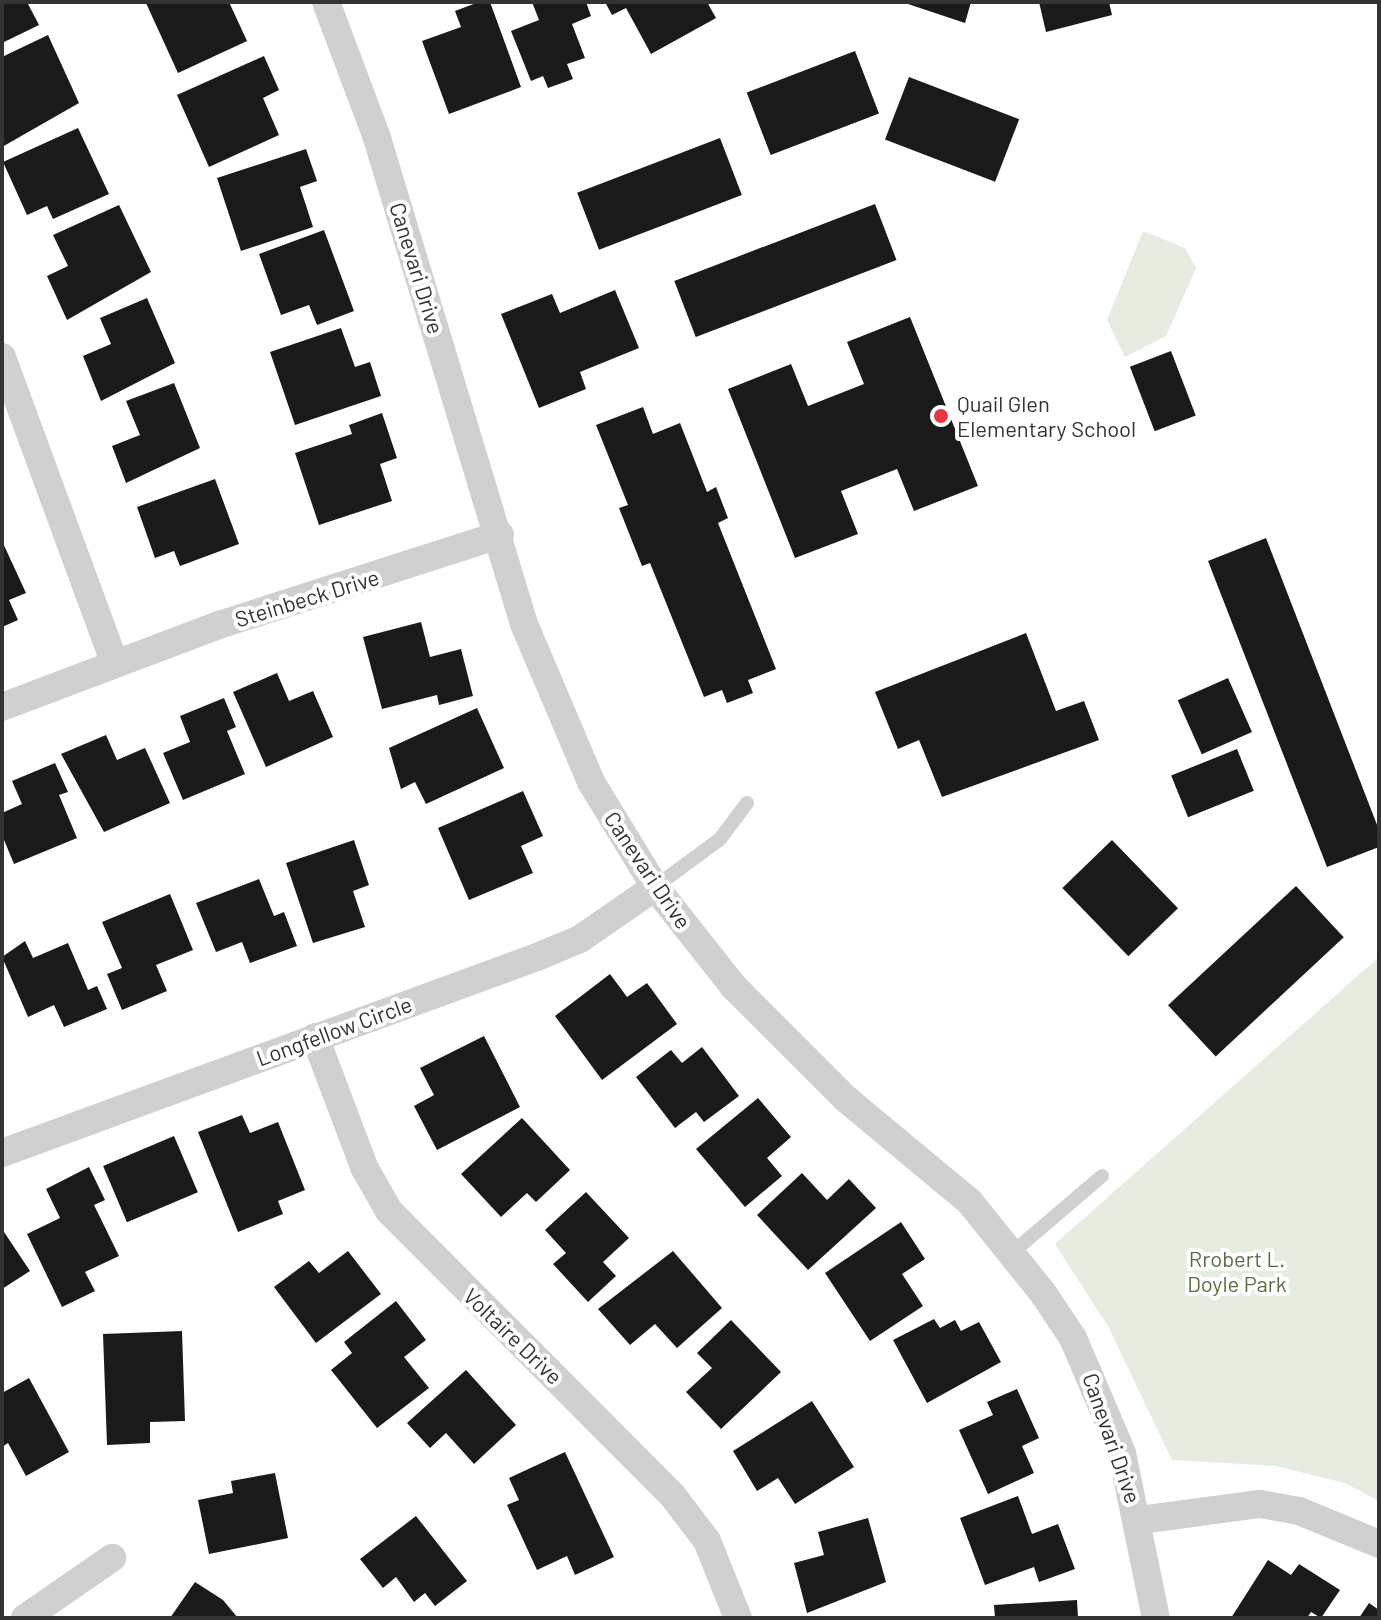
<!DOCTYPE html>
<style>
body{margin:0}
#map{position:relative;width:1381px;height:1620px;overflow:hidden;background:#fff;font-family:Barlow,sans-serif}
div>[style]{position:absolute}
[style*='--x']{left:calc(var(--x)*1px);top:calc(var(--y)*1px);width:calc(var(--w)*1px);rotate:calc(var(--a)*1deg)}
.green>*{inset:0;background:#e6ecdf}
.building>*{inset:0;background:#1a1a1a;transform-origin:0 0}
.lane>*{height:14px;margin:-7px;padding:0 7px;transform-origin:7px;border-radius:7px;background:#d0d0d0}
.street>*{height:28px;margin:-14px;padding:0 14px;transform-origin:14px;border-radius:14px;background:#d0d0d0}
.dots>*{width:22px;height:22px;translate:-50% -50%;box-sizing:border-box;border:4px solid #fff;border-radius:50%}
span{translate:-50% -50%;white-space:nowrap;text-align:center;line-height:1.15;-webkit-text-stroke:8px #fff;paint-order:stroke}
.street-label{font-size:22px;color:#333}
.poi-label{font-size:22px;color:#333}
.left{translate:0 -50%;text-align:left}
.park-label{font-size:22px;color:#56703f}
.frame{position:absolute;inset:0;border:4px solid #333;pointer-events:none}
</style>
<div id="map">
<div class="green">
<div style="clip-path:polygon(1143px 231px,1185px 248px,1196px 268px,1166px 336px,1125px 357px,1107px 320px)"></div>
<div style="clip-path:polygon(1379px 957px,1379px 1501px,1345px 1483px,1276px 1466px,1172px 1460px,1109px 1328px,1055px 1244px)"></div>
</div>
<div class="building">
<div style="clip-path:polygon(2px 2px,27px 2px,39px 25px,2px 43px)"></div>
<div style="clip-path:polygon(229px 2px,247px 41px,178px 73px,146px 3px)"></div>
<div style="clip-path:polygon(479px 2px,490px 2px,521px 87px,449px 114px,422px 41px,461px 27px,455px 11px)"></div>
<div style="clip-path:polygon(532px 2px,586px 2px,591px 16px,572px 24px,585px 58px,567px 64px,573px 79px,548px 88px,543px 76px,531px 81px,511px 31px,539px 20px)"></div>
<div style="clip-path:polygon(605px 2px,707px 2px,716px 18px,651px 54px,626px 8px,612px 15px)"></div>
<div style="clip-path:polygon(902px 2px,971px 2px,965px 23px)"></div>
<div style="clip-path:polygon(1039px 2px,1109px 2px,1112px 15px,1046px 32px)"></div>
<div style="clip-path:polygon(48px 35px,79px 103px,2px 147px,2px 57px)"></div>
<div style="left:855px;top:51px;width:67px;height:116px;rotate:69deg"></div>
<div style="clip-path:polygon(264px 56px,279px 90px,263px 98px,279px 135px,209px 167px,177px 95px)"></div>
<div style="left:909px;top:77px;width:118px;height:67px;rotate:21deg"></div>
<div style="clip-path:polygon(78px 128px,109px 194px,53px 219px,47px 206px,27px 215px,3px 162px)"></div>
<div style="left:720px;top:138px;width:61px;height:153px;rotate:69deg"></div>
<div style="clip-path:polygon(306px 149px,317px 181px,300px 187px,313px 227px,241px 251px,217px 178px)"></div>
<div style="left:875px;top:204px;width:60px;height:215px;rotate:69deg"></div>
<div style="clip-path:polygon(119px 205px,151px 272px,67px 320px,47px 276px,68px 266px,53px 235px)"></div>
<div style="clip-path:polygon(324px 230px,354px 311px,317px 325px,309px 305px,281px 315px,259px 254px)"></div>
<div style="clip-path:polygon(615px 290px,639px 348px,580px 372px,586px 389px,539px 408px,501px 314px,552px 294px,560px 313px)"></div>
<div style="clip-path:polygon(147px 298px,175px 363px,101px 401px,83px 356px,111px 344px,100px 318px)"></div>
<div style="clip-path:polygon(910px 317px,978px 486px,914px 511px,897px 469px,841px 491px,858px 534px,795px 558px,728px 389px,791px 364px,808px 406px,864px 384px,847px 342px)"></div>
<div style="clip-path:polygon(341px 328px,355px 367px,370px 362px,381px 396px,295px 425px,270px 352px)"></div>
<div style="left:1171px;top:351px;width:69px;height:44px;rotate:69deg"></div>
<div style="clip-path:polygon(174px 383px,200px 448px,126px 483px,112px 446px,140px 435px,126px 401px)"></div>
<div style="clip-path:polygon(643px 407px,653px 434px,680px 423px,707px 492px,716px 487px,728px 518px,718px 523px,776px 669px,748px 680px,753px 693px,727px 703px,722px 690px,704px 697px,650px 563px,642px 566px,619px 508px,628px 505px,596px 425px)"></div>
<div style="clip-path:polygon(382px 413px,397px 458px,380px 464px,392px 501px,319px 525px,295px 453px,352px 434px,349px 425px)"></div>
<div style="clip-path:polygon(215px 479px,239px 544px,180px 566px,174px 551px,155px 558px,137px 507px)"></div>
<div style="clip-path:polygon(1266px 538px,1379px 830px,1379px 847px,1327px 867px,1208px 561px)"></div>
<div style="clip-path:polygon(2px 541px,26px 593px,9px 600px,18px 620px,2px 627px)"></div>
<div style="clip-path:polygon(421px 622px,430px 657px,461px 649px,473px 696px,439px 705px,437px 695px,382px 709px,363px 637px)"></div>
<div style="clip-path:polygon(1026px 633px,1056px 711px,1084px 701px,1099px 740px,942px 797px,919px 740px,898px 749px,875px 692px)"></div>
<div style="clip-path:polygon(277px 673px,289px 701px,313px 691px,333px 737px,266px 767px,233px 692px)"></div>
<div style="left:1228px;top:678px;width:59px;height:55px;rotate:66deg"></div>
<div style="clip-path:polygon(224px 698px,236px 727px,227px 731px,245px 774px,183px 800px,163px 753px,190px 742px,180px 716px)"></div>
<div style="clip-path:polygon(477px 708px,504px 768px,426px 804px,415px 782px,401px 789px,389px 748px)"></div>
<div style="clip-path:polygon(106px 735px,117px 760px,145px 748px,170px 803px,104px 832px,61px 754px)"></div>
<div style="left:1237px;top:749px;width:45px;height:71px;rotate:68deg"></div>
<div style="clip-path:polygon(55px 763px,68px 792px,59px 795px,77px 838px,14px 864px,2px 835px,2px 813px,22px 804px,12px 781px)"></div>
<div style="clip-path:polygon(523px 791px,543px 836px,521px 846px,533px 873px,469px 900px,438px 828px)"></div>
<div style="clip-path:polygon(354px 840px,369px 885px,353px 891px,365px 927px,313px 943px,286px 863px)"></div>
<div style="left:1112px;top:840px;width:95px;height:69px;rotate:46deg"></div>
<div style="clip-path:polygon(259px 879px,274px 916px,284px 912px,297px 946px,250px 963px,242px 942px,216px 952px,196px 903px)"></div>
<div style="left:1296px;top:886px;width:70px;height:175px;rotate:47deg"></div>
<div style="clip-path:polygon(170px 894px,193px 950px,156px 965px,167px 991px,122px 1010px,107px 974px,122px 968px,102px 922px)"></div>
<div style="clip-path:polygon(25px 941px,33px 958px,68px 943px,88px 990px,97px 986px,107px 1009px,64px 1027px,54px 1005px,28px 1017px,2px 957px)"></div>
<div style="clip-path:polygon(610px 974px,627px 997px,647px 983px,677px 1024px,602px 1080px,555px 1016px)"></div>
<div style="clip-path:polygon(484px 1036px,520px 1107px,437px 1150px,414px 1106px,434px 1095px,420px 1068px)"></div>
<div style="clip-path:polygon(702px 1047px,739px 1096px,704px 1122px,696px 1112px,675px 1128px,636px 1077px,671px 1050px,682px 1063px)"></div>
<div style="clip-path:polygon(758px 1098px,791px 1137px,767px 1158px,782px 1176px,745px 1207px,696px 1149px)"></div>
<div style="clip-path:polygon(242px 1115px,250px 1133px,278px 1122px,305px 1190px,278px 1201px,283px 1214px,238px 1232px,198px 1132px)"></div>
<div style="clip-path:polygon(522px 1118px,570px 1170px,536px 1202px,527px 1193px,501px 1217px,461px 1174px)"></div>
<div style="left:174px;top:1136px;width:61px;height:77px;rotate:67deg"></div>
<div style="clip-path:polygon(89px 1167px,105px 1200px,94px 1205px,119px 1256px,85px 1272px,95px 1291px,62px 1307px,27px 1234px,60px 1218px,46px 1189px)"></div>
<div style="clip-path:polygon(802px 1173px,827px 1200px,849px 1179px,876px 1208px,808px 1270px,757px 1215px)"></div>
<div style="clip-path:polygon(586px 1192px,629px 1238px,603px 1262px,616px 1276px,588px 1302px,553px 1264px,566px 1253px,545px 1230px)"></div>
<div style="clip-path:polygon(901px 1222px,925px 1259px,902px 1274px,923px 1306px,870px 1341px,825px 1273px)"></div>
<div style="clip-path:polygon(4px 1232px,30px 1271px,2px 1289px,2px 1233px)"></div>
<div style="clip-path:polygon(348px 1251px,381px 1294px,316px 1343px,274px 1287px,309px 1261px,319px 1273px)"></div>
<div style="clip-path:polygon(673px 1251px,722px 1308px,677px 1348px,655px 1324px,630px 1345px,598px 1309px)"></div>
<div style="clip-path:polygon(396px 1301px,426px 1340px,404px 1357px,429px 1388px,377px 1428px,331px 1370px,352px 1353px,344px 1342px)"></div>
<div style="clip-path:polygon(934px 1319px,940px 1328px,955px 1320px,961px 1331px,979px 1322px,1001px 1362px,927px 1403px,893px 1340px)"></div>
<div style="clip-path:polygon(731px 1320px,781px 1372px,721px 1429px,686px 1392px,712px 1368px,697px 1353px)"></div>
<div style="clip-path:polygon(182px 1331px,185px 1421px,150px 1422px,150px 1443px,107px 1445px,103px 1334px)"></div>
<div style="clip-path:polygon(466px 1370px,516px 1425px,474px 1464px,446px 1433px,430px 1448px,407px 1423px)"></div>
<div style="clip-path:polygon(29px 1378px,69px 1452px,26px 1476px,8px 1443px,2px 1447px,2px 1393px)"></div>
<div style="clip-path:polygon(1017px 1389px,1039px 1438px,1022px 1446px,1034px 1473px,988px 1494px,959px 1430px,993px 1415px,987px 1402px)"></div>
<div style="clip-path:polygon(812px 1401px,854px 1467px,795px 1504px,778px 1478px,757px 1491px,733px 1451px)"></div>
<div style="clip-path:polygon(565px 1452px,614px 1557px,575px 1575px,567px 1556px,537px 1570px,507px 1505px,519px 1500px,509px 1478px)"></div>
<div style="clip-path:polygon(275px 1473px,288px 1538px,209px 1554px,198px 1500px,233px 1493px,231px 1481px)"></div>
<div style="clip-path:polygon(1018px 1496px,1032px 1534px,1058px 1524px,1075px 1569px,1039px 1582px,1034px 1567px,985px 1585px,960px 1518px)"></div>
<div style="clip-path:polygon(416px 1516px,467px 1581px,435px 1606px,425px 1593px,414px 1602px,396px 1577px,383px 1588px,360px 1559px)"></div>
<div style="clip-path:polygon(868px 1518px,886px 1582px,807px 1613px,794px 1563px,824px 1555px,818px 1532px)"></div>
<div style="clip-path:polygon(1268px 1560px,1291px 1575px,1299px 1564px,1340px 1590px,1321px 1618px,1311px 1612px,1307px 1618px,1231px 1618px)"></div>
<div style="clip-path:polygon(195px 1582px,223px 1600px,238px 1618px,170px 1618px)"></div>
<div style="clip-path:polygon(1077px 1600px,1078px 1618px,995px 1618px,994px 1605px)"></div>
<div style="clip-path:polygon(1369px 1603px,1379px 1610px,1379px 1618px,1359px 1618px)"></div>
</div>
<div class="lane">
<div style="--x:655;--y:887;--w:81;--a:-36.4"></div>
<div style="--x:720;--y:839;--w:45;--a:-53.1"></div>
<div style="--x:1013;--y:1252;--w:117;--a:-40.5"></div>
</div>
<div class="street">
<div style="--x:326;--y:2;--w:145;--a:69.4"></div>
<div style="--x:377;--y:138;--w:508;--a:73.17"></div>
<div style="--x:524;--y:624;--w:172;--a:67"></div>
<div style="--x:591;--y:782;--w:123;--a:58.6"></div>
<div style="--x:655;--y:887;--w:127;--a:51.7"></div>
<div style="--x:734;--y:987;--w:158;--a:45"></div>
<div style="--x:846;--y:1099;--w:160;--a:39.7"></div>
<div style="--x:969;--y:1201;--w:118;--a:51.2"></div>
<div style="--x:1043;--y:1293;--w:54;--a:56.3"></div>
<div style="--x:1073;--y:1338;--w:125;--a:66.9"></div>
<div style="--x:1122;--y:1453;--w:168;--a:78.4"></div>
<div style="--x:2;--y:357;--w:327;--a:69.8"></div>
<div style="--x:2;--y:707;--w:235;--a:-20.7"></div>
<div style="--x:222;--y:624;--w:292;--a:-17.8"></div>
<div style="--x:315;--y:1037;--w:139;--a:69.3"></div>
<div style="--x:364;--y:1167;--w:51;--a:60.4"></div>
<div style="--x:389;--y:1211;--w:402;--a:45.1"></div>
<div style="--x:673;--y:1496;--w:56;--a:52.9"></div>
<div style="--x:707;--y:1541;--w:83;--a:68.1"></div>
<div style="--x:2;--y:1153;--w:570;--a:-20.12"></div>
<div style="--x:537;--y:957;--w:47;--a:-22.7"></div>
<div style="--x:580;--y:939;--w:91;--a:-34.7"></div>
<div style="--x:1140;--y:1520;--w:121;--a:-7.6"></div>
<div style="--x:1260;--y:1504;--w:40;--a:10"></div>
<div style="--x:1299;--y:1511;--w:87;--a:22.4"></div>
<div style="--x:25;--y:1618;--w:106;--a:-34.6"></div>
</div>
<div class="dots">
<div style="left:941px;top:416px;background:#e63946"></div>
</div>
<div class="street-label">
<span style="left:417px;top:268px;rotate:73deg">Canevari Drive</span>
<span style="left:307px;top:598px;rotate:-17deg">Steinbeck Drive</span>
<span style="left:648px;top:870px;rotate:56deg">Canevari Drive</span>
<span style="left:334px;top:1031px;rotate:-20deg">Longfellow Circle</span>
<span style="left:513px;top:1336px;rotate:44deg">Voltaire Drive</span>
<span style="left:1112px;top:1438px;rotate:71deg">Canevari Drive</span>
</div>
<div class="poi-label">
<span class="left" style="left:957px;top:416px">Quail Glen<br>Elementary School</span>
</div>
<div class="park-label">
<span style="left:1237px;top:1271px">Rrobert L.<br>Doyle Park</span>
</div>
<div class="frame"></div>
</div>
